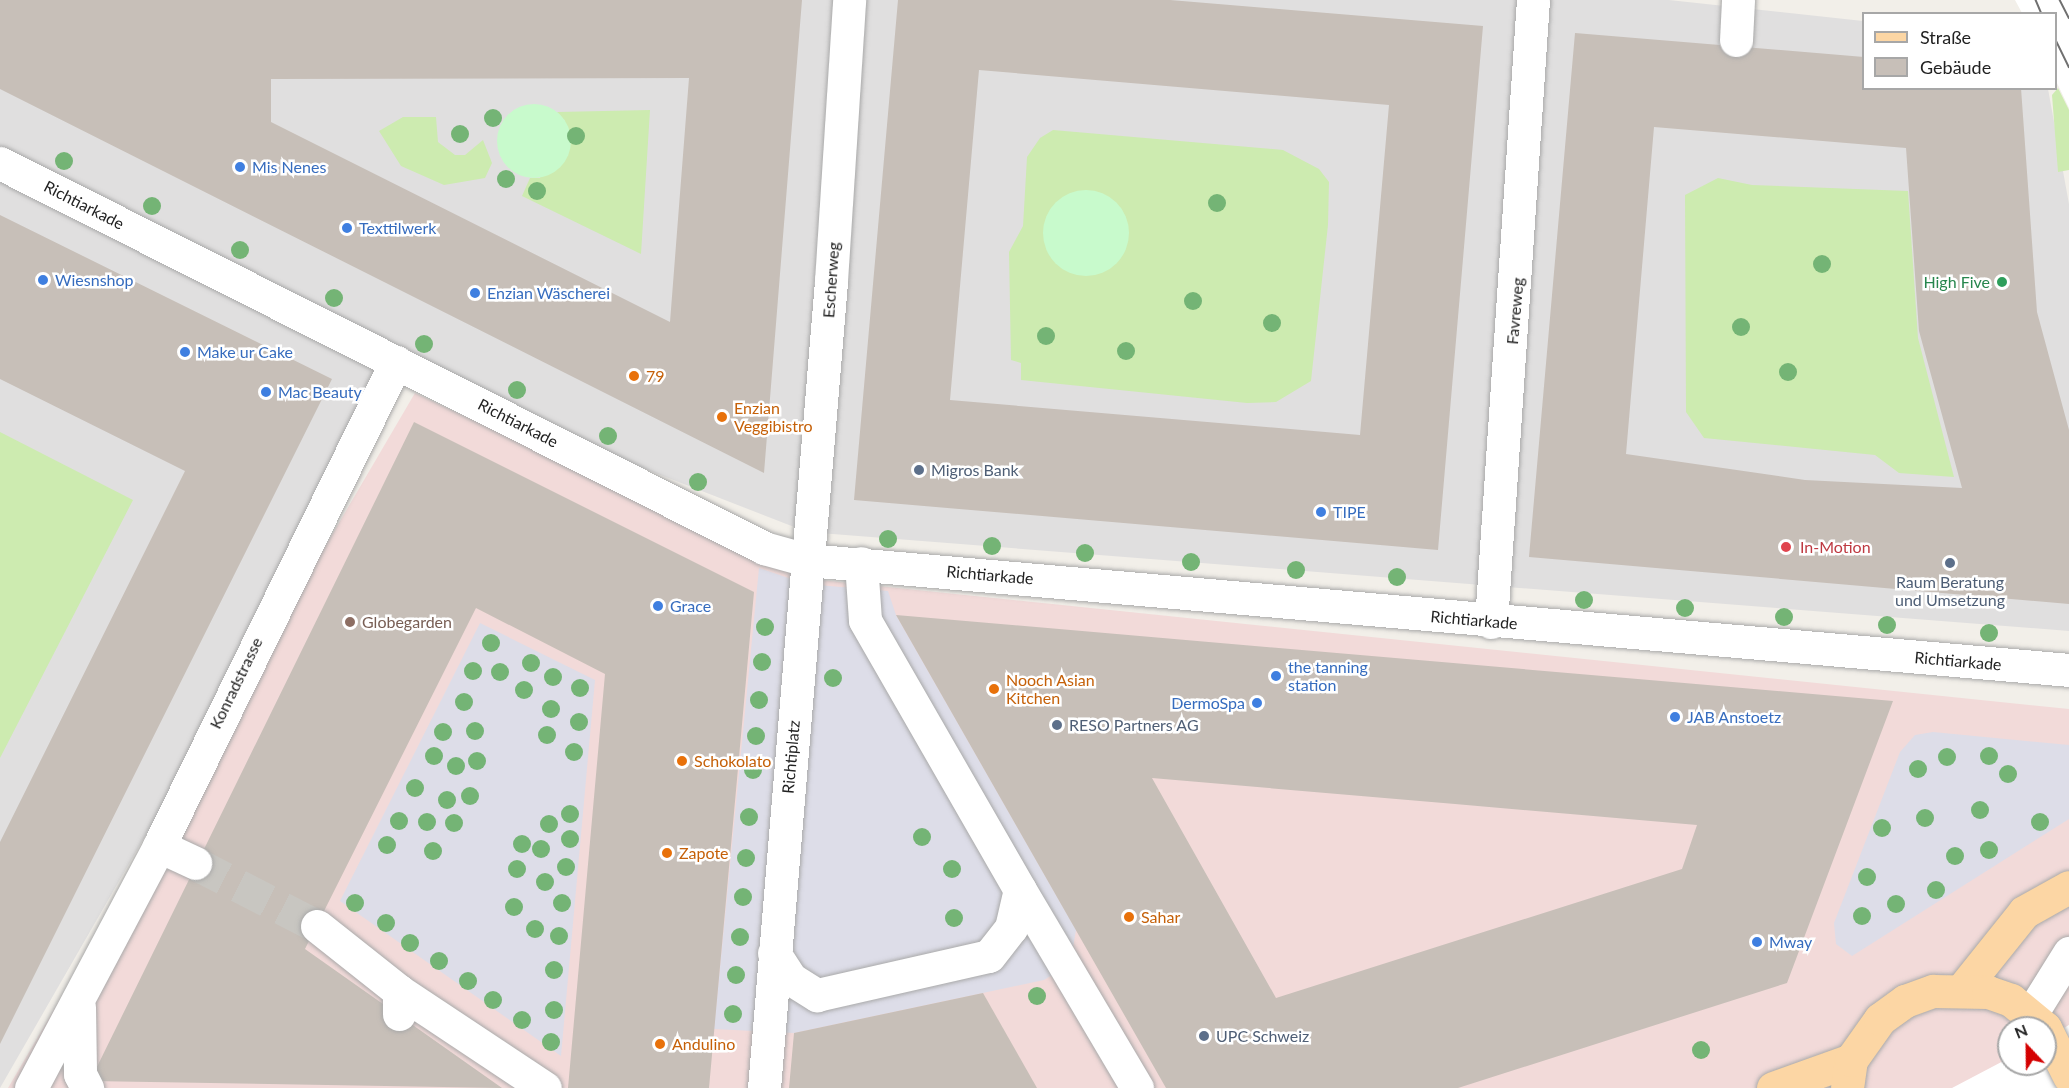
<!DOCTYPE html>
<meta charset="utf-8">
<style>
body{margin:0}
#map{position:relative;width:2069px;height:1088px;overflow:hidden;background:#f2efe9;font-family:Lato,sans-serif}
div>[style]{position:absolute}
[style*='--x']{left:calc(var(--x)*1px);top:calc(var(--y)*1px);width:calc(var(--w)*1px);rotate:calc(var(--a)*1deg)}
.residential>*{inset:0;background:#e0dfdf}
.commercial>*{inset:0;background:#f2dad9}
.grass>*{inset:0;background:#cdebb0}
.park>*{inset:0;background:#c8facc}
.round{border-radius:50%}
.plaza>*{inset:0;background:#dddde8}
.pier>*{inset:0;background:#fff}
.building>*{inset:0;background:#c7bfb8}
.minor-tunnel>*{height:33px;margin-top:-16.5px;transform-origin:0;background:repeating-linear-gradient(90deg,#c8c6c1 0 33px,transparent 0 49px)}
.roads{filter:drop-shadow(0 0 2px #a9a9a9) drop-shadow(0 0 2px #a9a9a9)}
.minor>*{height:33px;margin:-16.5px;padding:0 16.5px;transform-origin:16.5px;border-radius:16.5px;background:#fff}
.major>*{height:33px;margin:-16.5px;padding:0 16.5px;transform-origin:16.5px;border-radius:16.5px;background:#fcd6a4}
.tram>*{height:1.5px;margin:-0.75px;padding:0 0.75px;transform-origin:0.75px;border-radius:0.75px;background:#707070}
.trees>*{width:18px;height:18px;margin:-9px;border-radius:50%;background:#74b475}
.dots>*{width:16px;height:16px;translate:-50% -50%;box-sizing:border-box;border:3px solid #fff;border-radius:50%}
span{translate:-50% -50%;white-space:nowrap;text-align:center;line-height:1.15;-webkit-text-stroke:5px #fff;paint-order:stroke}
.shop-label{font-size:16px;color:#366cbe}
.left{translate:0 -50%;text-align:left}
.right{translate:-100% -50%;text-align:right}
.street-label{font-size:16px;color:#222}
.leisure-label{font-size:16px;color:#27864d}
.food-label{font-size:16px;color:#c56008}
.service-label{font-size:16px;color:#4e5e75}
.health-label{font-size:16px;color:#be3a42}
.education-label{font-size:16px;color:#785e54}
.legend{position:absolute;left:1862px;top:12px;width:195px;height:78px;box-sizing:border-box;background:#fff;border:2px solid #a7a7a7;margin:0;padding:8px 10px;list-style:none;font-size:18px;color:#222}
.legend li{display:flex;align-items:center;gap:12px;height:30px}
.legend b{width:30px;border:2px solid #a7a7a7}
.north{position:absolute;left:1997px;top:1016px;width:60px;height:60px;box-sizing:border-box;background:#fff;border:2px solid #a7a7a7;border-radius:50%;rotate:338deg;font-size:16px;font-weight:700;line-height:24px;text-align:center;color:#222}
.north::after{content:'';display:block;margin:auto;width:21px;height:27px;background:#d40000;clip-path:polygon(50% 0,100% 100%,50% 72%,0 100%)}
</style>
<div id="map">
<div class="residential">
<div style="clip-path:polygon(0 0,1669px 0,1863px 21px,1864px 88px,2048px 89px,2069px 204px,2069px 631px,807px 532px,409px 377px,0 1088px)"></div>
</div>
<div class="commercial">
<div style="clip-path:polygon(evenodd,415px 393px,811px 579px,2069px 709px,2069px 1088px,8px 1088px,415px 393px,2009px 1028px,2045px 1028px,2045px 1064px,2009px 1064px,2009px 1028px)"></div>
</div>
<div class="grass">
<div style="clip-path:polygon(2058px 88px,2069px 110px,2069px 170px,2058px 172px,2052px 95px)"></div>
<div style="clip-path:polygon(650px 110px,641px 254px,522px 196px,530px 178px,540px 178px,565px 121px,557px 112px)"></div>
<div style="clip-path:polygon(403px 117px,436px 117px,438px 142px,455px 155px,465px 155px,483px 140px,492px 163px,485px 178px,444px 185px,401px 166px,379px 131px)"></div>
<div style="clip-path:polygon(1053px 130px,1283px 150px,1319px 169px,1329px 182px,1328px 225px,1311px 381px,1276px 402px,1247px 403px,1021px 380px,1021px 363px,1011px 360px,1009px 252px,1023px 226px,1027px 157px,1040px 138px)"></div>
<div style="clip-path:polygon(1718px 178px,1752px 185px,1908px 191px,1918px 338px,1954px 477px,1899px 473px,1875px 455px,1704px 438px,1686px 412px,1685px 195px)"></div>
<div style="clip-path:polygon(0 432px,133px 500px,0 758px)"></div>
</div>
<div class="park">
<div class="round" style="left:497px;top:104px;width:74px;height:74px"></div>
<div class="round" style="left:1043px;top:190px;width:86px;height:86px"></div>
</div>
<div class="plaza">
<div style="clip-path:polygon(759px 568px,806px 584px,888px 591px,896px 615px,1076px 930px,1071px 959px,1060px 970px,1044px 980px,794px 1033px,714px 1029px)"></div>
<div style="clip-path:polygon(480px 623px,595px 680px,561px 1056px,340px 901px)"></div>
<div style="clip-path:polygon(1933px 732px,2069px 745px,2069px 819px,1852px 956px,1836px 944px,1834px 923px,1900px 752px,1915px 735px)"></div>
</div>
<div class="pier">
<div style="clip-path:polygon(2015px 0,2069px 0,2069px 108px,2056px 81px,2056px 14px,2022px 13px)"></div>
<div style="clip-path:polygon(2069px 1025px,2069px 1088px,1952px 1088px,2009px 1058px,2009px 1064px,2045px 1064px,2045px 1039px)"></div>
</div>
<div class="building">
<div style="clip-path:polygon(evenodd,0 0,802px 0,764px 473px,0 89px,0 0,689px 78px,670px 322px,271px 122px,271px 79px,689px 78px)"></div>
<div style="clip-path:polygon(evenodd,898px 0,1170px 0,1483px 26px,1438px 550px,854px 500px,898px 0,979px 70px,1389px 105px,1360px 435px,950px 400px,979px 70px)"></div>
<div style="clip-path:polygon(evenodd,1575px 33px,1864px 57px,1864px 88px,2021px 88px,2037px 312px,2069px 430px,2069px 604px,1529px 557px,1575px 33px,1654px 127px,1906px 148px,1919px 331px,1962px 488px,1805px 480px,1626px 454px,1654px 127px)"></div>
<div style="clip-path:polygon(0 215px,332px 379px,0 1044px,0 842px,185px 471px,0 379px)"></div>
<div style="clip-path:polygon(414px 422px,754px 592px,709px 1088px,568px 1088px,605px 674px,476px 608px,305px 949px,502px 1088px,90px 1081px)"></div>
<div style="clip-path:polygon(evenodd,896px 615px,1696px 684px,1893px 701px,1787px 983px,1458px 1088px,1166px 1088px,896px 615px,1152px 778px,1455px 804px,1697px 825px,1682px 869px,1276px 998px,1152px 778px)"></div>
<div style="clip-path:polygon(983px 993px,1037px 1088px,789px 1088px,794px 1033px)"></div>
</div>
<div class="minor-tunnel">
<div style="--x:195;--y:863;--w:137;--a:27.3"></div>
</div>
<div class="roads">
<div class="minor">
<div style="--x:1736;--y:40;--w:40;--a:-87.1"></div>
<div style="--x:0;--y:163;--w:856;--a:26.74"></div>
<div style="--x:764;--y:548;--w:45;--a:15.6"></div>
<div style="--x:807;--y:560;--w:1267;--a:4.98"></div>
<div style="--x:1491;--y:622;--w:623;--a:-86.14"></div>
<div style="--x:159;--y:846;--w:40;--a:25"></div>
<div style="--x:1020;--y:890;--w:230;--a:59.4"></div>
<div style="--x:317;--y:926;--w:105;--a:38.4"></div>
<div style="--x:399;--y:991;--w:23;--a:90"></div>
<div style="--x:774;--y:953;--w:31;--a:57"></div>
<div style="--x:791;--y:979;--w:31;--a:32"></div>
<div style="--x:817;--y:995;--w:176;--a:-12.8"></div>
<div style="--x:989;--y:956;--w:36;--a:-52"></div>
<div style="--x:1011;--y:928;--w:39;--a:-77"></div>
<div style="--x:1020;--y:890;--w:311;--a:-119.9"></div>
<div style="--x:865;--y:620;--w:57;--a:-94"></div>
<div style="--x:399;--y:991;--w:175;--a:33.6"></div>
<div style="--x:79;--y:1007;--w:67;--a:89.1"></div>
<div style="--x:80;--y:1074;--w:16;--a:63"></div>
<div style="--x:2031;--y:1014;--w:72;--a:-58.1"></div>
<div style="--x:31;--y:1088;--w:274;--a:-62.1"></div>
<div style="--x:159;--y:846;--w:539;--a:-63.91"></div>
<div style="--x:764;--y:1088;--w:810;--a:-85.25"></div>
<div style="--x:831;--y:281;--w:282;--a:-86.3"></div>
</div>
<div class="major">
<div style="--x:1964;--y:987;--w:96;--a:-51.3"></div>
<div style="--x:2024;--y:912;--w:51;--a:-29.1"></div>
<div style="--x:2045;--y:1028;--w:54;--a:63.4"></div>
<div style="--x:1773;--y:1088;--w:83;--a:-19.7"></div>
<div style="--x:1847;--y:1088;--w:28;--a:-82"></div>
<div style="--x:1851;--y:1060;--w:50;--a:-54.7"></div>
<div style="--x:1880;--y:1019;--w:31;--a:-36"></div>
<div style="--x:1905;--y:1001;--w:30;--a:-20"></div>
<div style="--x:1933;--y:991;--w:55;--a:1"></div>
<div style="--x:1988;--y:992;--w:24;--a:19"></div>
<div style="--x:2011;--y:1000;--w:44;--a:39.5"></div>
</div>
</div>
<div class="tram">
<div style="--x:2036;--y:0;--w:15;--a:67"></div>
<div style="--x:2060;--y:0;--w:20;--a:63"></div>
<div style="--x:2056;--y:40;--w:30;--a:64"></div>
</div>
<div class="trees">
<div style="left:493px;top:118px"></div>
<div style="left:460px;top:134px"></div>
<div style="left:576px;top:136px"></div>
<div style="left:64px;top:161px"></div>
<div style="left:506px;top:179px"></div>
<div style="left:537px;top:191px"></div>
<div style="left:1217px;top:203px"></div>
<div style="left:152px;top:206px"></div>
<div style="left:240px;top:250px"></div>
<div style="left:1822px;top:264px"></div>
<div style="left:334px;top:298px"></div>
<div style="left:1193px;top:301px"></div>
<div style="left:1272px;top:323px"></div>
<div style="left:1741px;top:327px"></div>
<div style="left:1046px;top:336px"></div>
<div style="left:424px;top:344px"></div>
<div style="left:1126px;top:351px"></div>
<div style="left:1788px;top:372px"></div>
<div style="left:517px;top:390px"></div>
<div style="left:608px;top:436px"></div>
<div style="left:698px;top:482px"></div>
<div style="left:888px;top:539px"></div>
<div style="left:992px;top:546px"></div>
<div style="left:1085px;top:553px"></div>
<div style="left:1191px;top:562px"></div>
<div style="left:1296px;top:570px"></div>
<div style="left:1397px;top:577px"></div>
<div style="left:1584px;top:600px"></div>
<div style="left:1685px;top:608px"></div>
<div style="left:1784px;top:617px"></div>
<div style="left:1887px;top:625px"></div>
<div style="left:765px;top:627px"></div>
<div style="left:1989px;top:633px"></div>
<div style="left:491px;top:643px"></div>
<div style="left:762px;top:662px"></div>
<div style="left:531px;top:663px"></div>
<div style="left:473px;top:671px"></div>
<div style="left:500px;top:672px"></div>
<div style="left:553px;top:677px"></div>
<div style="left:833px;top:678px"></div>
<div style="left:580px;top:688px"></div>
<div style="left:524px;top:690px"></div>
<div style="left:759px;top:700px"></div>
<div style="left:464px;top:702px"></div>
<div style="left:551px;top:709px"></div>
<div style="left:579px;top:722px"></div>
<div style="left:475px;top:731px"></div>
<div style="left:443px;top:732px"></div>
<div style="left:547px;top:735px"></div>
<div style="left:756px;top:736px"></div>
<div style="left:574px;top:752px"></div>
<div style="left:434px;top:756px"></div>
<div style="left:1989px;top:756px"></div>
<div style="left:1947px;top:757px"></div>
<div style="left:477px;top:761px"></div>
<div style="left:456px;top:766px"></div>
<div style="left:1918px;top:769px"></div>
<div style="left:753px;top:770px"></div>
<div style="left:2008px;top:774px"></div>
<div style="left:415px;top:788px"></div>
<div style="left:470px;top:796px"></div>
<div style="left:447px;top:800px"></div>
<div style="left:1980px;top:810px"></div>
<div style="left:570px;top:814px"></div>
<div style="left:749px;top:817px"></div>
<div style="left:1925px;top:818px"></div>
<div style="left:399px;top:821px"></div>
<div style="left:427px;top:822px"></div>
<div style="left:2040px;top:822px"></div>
<div style="left:454px;top:823px"></div>
<div style="left:549px;top:824px"></div>
<div style="left:1882px;top:828px"></div>
<div style="left:922px;top:837px"></div>
<div style="left:570px;top:839px"></div>
<div style="left:522px;top:844px"></div>
<div style="left:387px;top:845px"></div>
<div style="left:541px;top:849px"></div>
<div style="left:1989px;top:850px"></div>
<div style="left:433px;top:851px"></div>
<div style="left:1955px;top:856px"></div>
<div style="left:746px;top:858px"></div>
<div style="left:566px;top:867px"></div>
<div style="left:517px;top:869px"></div>
<div style="left:952px;top:869px"></div>
<div style="left:1867px;top:877px"></div>
<div style="left:545px;top:882px"></div>
<div style="left:1936px;top:890px"></div>
<div style="left:743px;top:897px"></div>
<div style="left:355px;top:903px"></div>
<div style="left:562px;top:903px"></div>
<div style="left:1896px;top:904px"></div>
<div style="left:514px;top:907px"></div>
<div style="left:1862px;top:916px"></div>
<div style="left:954px;top:918px"></div>
<div style="left:386px;top:923px"></div>
<div style="left:535px;top:929px"></div>
<div style="left:559px;top:936px"></div>
<div style="left:740px;top:937px"></div>
<div style="left:410px;top:943px"></div>
<div style="left:439px;top:961px"></div>
<div style="left:554px;top:970px"></div>
<div style="left:736px;top:975px"></div>
<div style="left:468px;top:981px"></div>
<div style="left:1037px;top:996px"></div>
<div style="left:493px;top:1000px"></div>
<div style="left:554px;top:1010px"></div>
<div style="left:733px;top:1014px"></div>
<div style="left:522px;top:1020px"></div>
<div style="left:551px;top:1042px"></div>
<div style="left:1701px;top:1050px"></div>
</div>
<div class="dots">
<div style="left:240px;top:167px;background:#3f7fe0"></div>
<div style="left:347px;top:228px;background:#3f7fe0"></div>
<div style="left:43px;top:280px;background:#3f7fe0"></div>
<div style="left:2002px;top:282px;background:#2e9e5b"></div>
<div style="left:475px;top:293px;background:#3f7fe0"></div>
<div style="left:185px;top:352px;background:#3f7fe0"></div>
<div style="left:634px;top:376px;background:#e8710a"></div>
<div style="left:266px;top:392px;background:#3f7fe0"></div>
<div style="left:722px;top:417px;background:#e8710a"></div>
<div style="left:919px;top:470px;background:#5c6f8a"></div>
<div style="left:1321px;top:512px;background:#3f7fe0"></div>
<div style="left:1786px;top:547px;background:#e0444e"></div>
<div style="left:1950px;top:563px;background:#5c6f8a"></div>
<div style="left:658px;top:606px;background:#3f7fe0"></div>
<div style="left:350px;top:622px;background:#8d6e63"></div>
<div style="left:1276px;top:676px;background:#3f7fe0"></div>
<div style="left:994px;top:689px;background:#e8710a"></div>
<div style="left:1257px;top:703px;background:#3f7fe0"></div>
<div style="left:1675px;top:717px;background:#3f7fe0"></div>
<div style="left:1057px;top:725px;background:#5c6f8a"></div>
<div style="left:682px;top:761px;background:#e8710a"></div>
<div style="left:667px;top:853px;background:#e8710a"></div>
<div style="left:1129px;top:917px;background:#e8710a"></div>
<div style="left:1757px;top:942px;background:#3f7fe0"></div>
<div style="left:1204px;top:1036px;background:#5c6f8a"></div>
<div style="left:660px;top:1044px;background:#e8710a"></div>
</div>
<div class="shop-label">
<span class="left" style="left:252px;top:167px">Mis Nenes</span>
<span class="left" style="left:359px;top:228px">Texttilwerk</span>
<span class="left" style="left:55px;top:280px">Wiesnshop</span>
<span class="left" style="left:487px;top:293px">Enzian Wäscherei</span>
<span class="left" style="left:197px;top:352px">Make ur Cake</span>
<span class="left" style="left:278px;top:392px">Mac Beauty</span>
<span class="left" style="left:1333px;top:512px">TIPE</span>
<span class="left" style="left:670px;top:606px">Grace</span>
<span class="left" style="left:1288px;top:676px">the tanning<br>station</span>
<span class="right" style="left:1245px;top:703px">DermoSpa</span>
<span class="left" style="left:1687px;top:717px">JAB Anstoetz</span>
<span class="left" style="left:1769px;top:942px">Mway</span>
</div>
<div class="street-label">
<span style="left:84px;top:205px;rotate:27deg">Richtiarkade</span>
<span style="left:831px;top:280px;rotate:-86deg">Escherweg</span>
<span style="left:1515px;top:311px;rotate:-85deg">Favreweg</span>
<span style="left:518px;top:423px;rotate:27deg">Richtiarkade</span>
<span style="left:990px;top:575px;rotate:5deg">Richtiarkade</span>
<span style="left:1474px;top:620px;rotate:5deg">Richtiarkade</span>
<span style="left:1958px;top:661px;rotate:5deg">Richtiarkade</span>
<span style="left:236px;top:683px;rotate:-64deg">Konradstrasse</span>
<span style="left:791px;top:757px;rotate:-85deg">Richtiplatz</span>
</div>
<div class="leisure-label">
<span class="right" style="left:1990px;top:282px">High Five</span>
</div>
<div class="food-label">
<span class="left" style="left:646px;top:376px">79</span>
<span class="left" style="left:734px;top:417px">Enzian<br>Veggibistro</span>
<span class="left" style="left:1006px;top:689px">Nooch Asian<br>Kitchen</span>
<span class="left" style="left:694px;top:761px">Schokolato</span>
<span class="left" style="left:679px;top:853px">Zapote</span>
<span class="left" style="left:1141px;top:917px">Sahar</span>
<span class="left" style="left:672px;top:1044px">Andulino</span>
</div>
<div class="service-label">
<span class="left" style="left:931px;top:470px">Migros Bank</span>
<span style="left:1950px;top:591px">Raum Beratung<br>und Umsetzung</span>
<span class="left" style="left:1069px;top:725px">RESO Partners AG</span>
<span class="left" style="left:1216px;top:1036px">UPC Schweiz</span>
</div>
<div class="health-label">
<span class="left" style="left:1800px;top:547px">In-Motion</span>
</div>
<div class="education-label">
<span class="left" style="left:362px;top:622px">Globegarden</span>
</div>
<ul class="legend">
<li><b style="height:8px;background:#fcd6a4"></b>Straße</li>
<li><b style="height:16px;background:#c7bfb8"></b>Gebäude</li>
</ul>
<div class="north">N</div>
</div>
